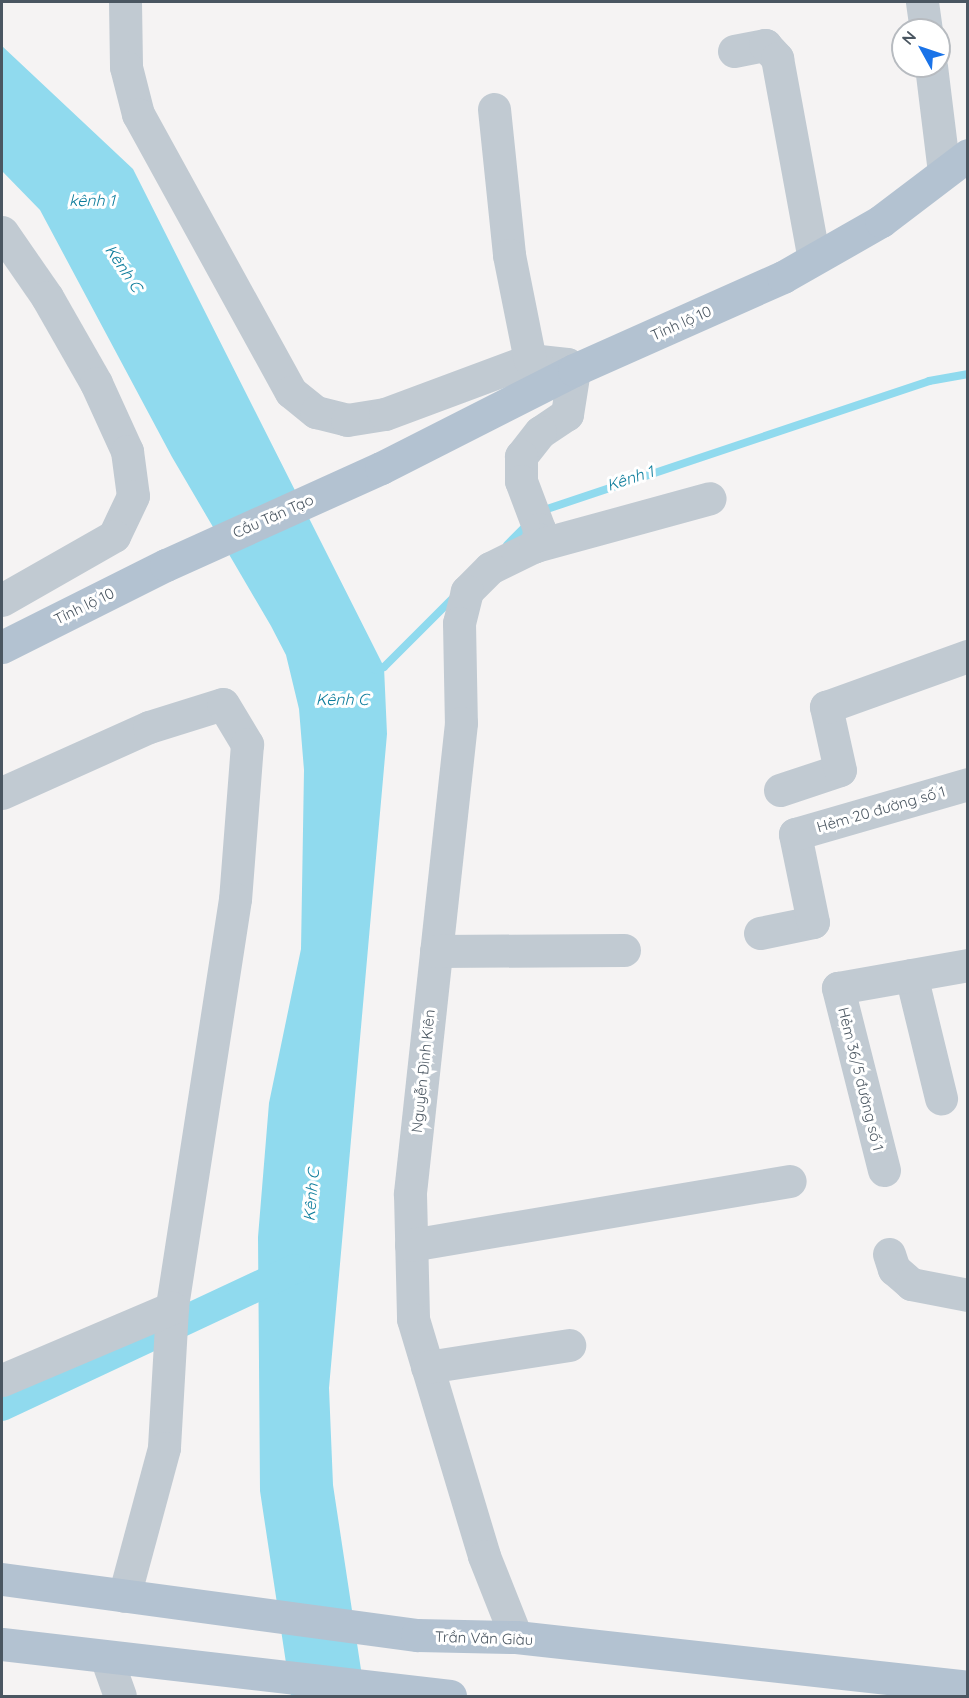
<!DOCTYPE html>
<meta charset="utf-8">
<style>
body{margin:0}
#map{position:relative;width:969px;height:1698px;overflow:hidden;background:#f5f3f3;font-family:Quicksand,sans-serif}
div>[style]{position:absolute}
[style*='--x']{left:calc(var(--x)*1px);top:calc(var(--y)*1px);width:calc(var(--w)*1px);rotate:calc(var(--a)*1deg)}
.water>*{inset:0;background:#90daee}
.stream>*{height:8px;margin:-4px;padding:0 4px;transform-origin:4px;border-radius:4px;background:#90daee}
.canal>*{height:30px;margin:-15px;padding:0 15px;transform-origin:15px;border-radius:15px;background:#90daee}
.minor>*{height:33px;margin:-16.5px;padding:0 16.5px;transform-origin:16.5px;border-radius:16.5px;background:#c1cad2}
.major>*{height:33px;margin:-16.5px;padding:0 16.5px;transform-origin:16.5px;border-radius:16.5px;background:#b3c2d1}
span{translate:-50% -50%;white-space:nowrap;text-align:center;line-height:1.15;-webkit-text-stroke:6px #fff;paint-order:stroke}
.street-label{font-size:15px;color:#4a5661}
.water-label{font-size:16px;color:#0c7c9b;font-style:italic}
.frame{position:absolute;inset:0;border:3px solid #4a5661;pointer-events:none}
.north{position:absolute;left:891px;top:18px;width:60px;height:60px;box-sizing:border-box;background:#fff;border:2px solid #b7bbc0;border-radius:50%;rotate:310deg;font-size:16px;font-weight:700;line-height:24px;text-align:center;color:#4a5661}
.north::after{content:'';display:block;margin:auto;width:21px;height:27px;background:#1a73e8;clip-path:polygon(50% 0,100% 100%,50% 72%,0 100%)}
</style>
<div id="map">
<div class="water">
<div style="clip-path:polygon(2px 46px,133px 169px,384px 667px,387px 734px,329px 1388px,333px 1485px,365px 1696px,291px 1696px,260px 1491px,258px 1237px,269px 1103px,301px 949px,304px 770px,299px 709px,286px 655px,271px 626px,172px 457px,40px 210px,2px 171px)"></div>
</div>
<div class="stream">
<div style="--x:541;--y:511;--w:409;--a:-18.5"></div>
<div style="--x:929;--y:381;--w:40;--a:-10"></div>
<div style="--x:507;--y:545;--w:33;--a:-45"></div>
<div style="--x:375;--y:670;--w:9;--a:-18"></div>
<div style="--x:384;--y:667;--w:98;--a:-45"></div>
</div>
<div class="canal">
<div style="--x:2;--y:1406;--w:323;--a:-25.1"></div>
</div>
<div class="minor">
<div style="--x:125;--y:2;--w:65;--a:89.1"></div>
<div style="--x:126;--y:67;--w:49;--a:75.7"></div>
<div style="--x:138;--y:114;--w:317;--a:61.2"></div>
<div style="--x:291;--y:392;--w:32;--a:39"></div>
<div style="--x:316;--y:412;--w:32;--a:14"></div>
<div style="--x:347;--y:420;--w:38;--a:-9"></div>
<div style="--x:385;--y:414;--w:155;--a:-20.4"></div>
<div style="--x:530;--y:360;--w:37;--a:6"></div>
<div style="--x:567;--y:364;--w:9;--a:41"></div>
<div style="--x:574;--y:370;--w:45;--a:99"></div>
<div style="--x:567;--y:414;--w:32;--a:146"></div>
<div style="--x:540;--y:432;--w:31;--a:128"></div>
<div style="--x:521;--y:456;--w:25;--a:90"></div>
<div style="--x:521;--y:481;--w:51;--a:69.4"></div>
<div style="--x:539;--y:529;--w:10;--a:96"></div>
<div style="--x:538;--y:539;--w:8;--a:113"></div>
<div style="--x:535;--y:546;--w:50;--a:153.9"></div>
<div style="--x:490;--y:568;--w:33;--a:135"></div>
<div style="--x:467;--y:591;--w:33;--a:104"></div>
<div style="--x:459;--y:623;--w:100;--a:88.9"></div>
<div style="--x:461;--y:723;--w:474;--a:96.2"></div>
<div style="--x:410;--y:1194;--w:125;--a:88.6"></div>
<div style="--x:413;--y:1319;--w:247;--a:73.3"></div>
<div style="--x:484;--y:1556;--w:87;--a:68.4"></div>
<div style="--x:922;--y:2;--w:28;--a:82"></div>
<div style="--x:734;--y:51;--w:32;--a:-11"></div>
<div style="--x:765;--y:45;--w:18;--a:47"></div>
<div style="--x:777;--y:58;--w:204;--a:79.6"></div>
<div style="--x:931;--y:66;--w:107;--a:83"></div>
<div style="--x:494;--y:109;--w:147;--a:84.1"></div>
<div style="--x:509;--y:255;--w:107;--a:78.7"></div>
<div style="--x:2;--y:232;--w:79;--a:55.3"></div>
<div style="--x:47;--y:297;--w:99;--a:60.3"></div>
<div style="--x:96;--y:383;--w:75;--a:65.5"></div>
<div style="--x:127;--y:451;--w:45;--a:82.4"></div>
<div style="--x:133;--y:496;--w:44;--a:115.4"></div>
<div style="--x:114;--y:536;--w:129;--a:150.3"></div>
<div style="--x:535;--y:546;--w:181;--a:-15.3"></div>
<div style="--x:780;--y:790;--w:63;--a:-18.4"></div>
<div style="--x:840;--y:770;--w:65;--a:-102.5"></div>
<div style="--x:826;--y:707;--w:151;--a:-19.8"></div>
<div style="--x:2;--y:793;--w:161;--a:-24.2"></div>
<div style="--x:149;--y:727;--w:77;--a:-17.3"></div>
<div style="--x:223;--y:704;--w:47;--a:59"></div>
<div style="--x:247;--y:744;--w:155;--a:94.4"></div>
<div style="--x:235;--y:899;--w:414;--a:98.8"></div>
<div style="--x:172;--y:1308;--w:140;--a:93.3"></div>
<div style="--x:164;--y:1448;--w:153;--a:105.1"></div>
<div style="--x:760;--y:933;--w:54;--a:-11.7"></div>
<div style="--x:813;--y:922;--w:90;--a:-101.6"></div>
<div style="--x:795;--y:834;--w:180;--a:-16.1"></div>
<div style="--x:436;--y:951;--w:188;--a:-0.3"></div>
<div style="--x:911;--y:975;--w:127;--a:76.3"></div>
<div style="--x:884;--y:1170;--w:188;--a:-104.2"></div>
<div style="--x:838;--y:988;--w:132;--a:-10"></div>
<div style="--x:411;--y:1245;--w:384;--a:-9.6"></div>
<div style="--x:889;--y:1254;--w:16;--a:72"></div>
<div style="--x:894;--y:1269;--w:23;--a:41"></div>
<div style="--x:911;--y:1284;--w:58;--a:10.9"></div>
<div style="--x:427;--y:1367;--w:144;--a:-8.8"></div>
<div style="--x:2;--y:1380;--w:185;--a:-23"></div>
<div style="--x:106;--y:1657;--w:41;--a:70.3"></div>
</div>
<div class="major">
<div style="--x:2;--y:647;--w:183;--a:-26.6"></div>
<div style="--x:166;--y:565;--w:236;--a:-24.3"></div>
<div style="--x:381;--y:468;--w:216;--a:-26.9"></div>
<div style="--x:574;--y:370;--w:229;--a:-24"></div>
<div style="--x:783;--y:277;--w:113;--a:-29.7"></div>
<div style="--x:881;--y:221;--w:109;--a:-37.2"></div>
<div style="--x:2;--y:1579;--w:419;--a:7.7"></div>
<div style="--x:417;--y:1635;--w:99;--a:1.2"></div>
<div style="--x:516;--y:1637;--w:455;--a:6.3"></div>
<div style="--x:2;--y:1644;--w:451;--a:6.6"></div>
</div>
<div class="street-label">
<span style="left:681px;top:323px;rotate:-24deg">Tỉnh lộ 10</span>
<span style="left:273px;top:516px;rotate:-24deg">Cầu Tân Tạo</span>
<span style="left:84px;top:606px;rotate:-26deg">Tỉnh lộ 10</span>
<span style="left:881px;top:809px;rotate:-16deg">Hẻm 20 đường số 1</span>
<span style="left:423px;top:1071px;rotate:-84deg">Nguyễn Đình Kiên</span>
<span style="left:861px;top:1079px;rotate:76deg">Hẻm 36/5 đường số 1</span>
<span style="left:484px;top:1638px;rotate:2deg">Trần Văn Giàu</span>
</div>
<div class="water-label">
<span style="left:92px;top:200px">kênh 1</span>
<span style="left:124px;top:268px;rotate:56deg">Kênh C</span>
<span style="left:630px;top:478px;rotate:-18deg">Kênh 1</span>
<span style="left:342px;top:699px">Kênh C</span>
<span style="left:311px;top:1195px;rotate:-85deg">Kênh C</span>
</div>
<div class="frame"></div>
<div class="north">N</div>
</div>
